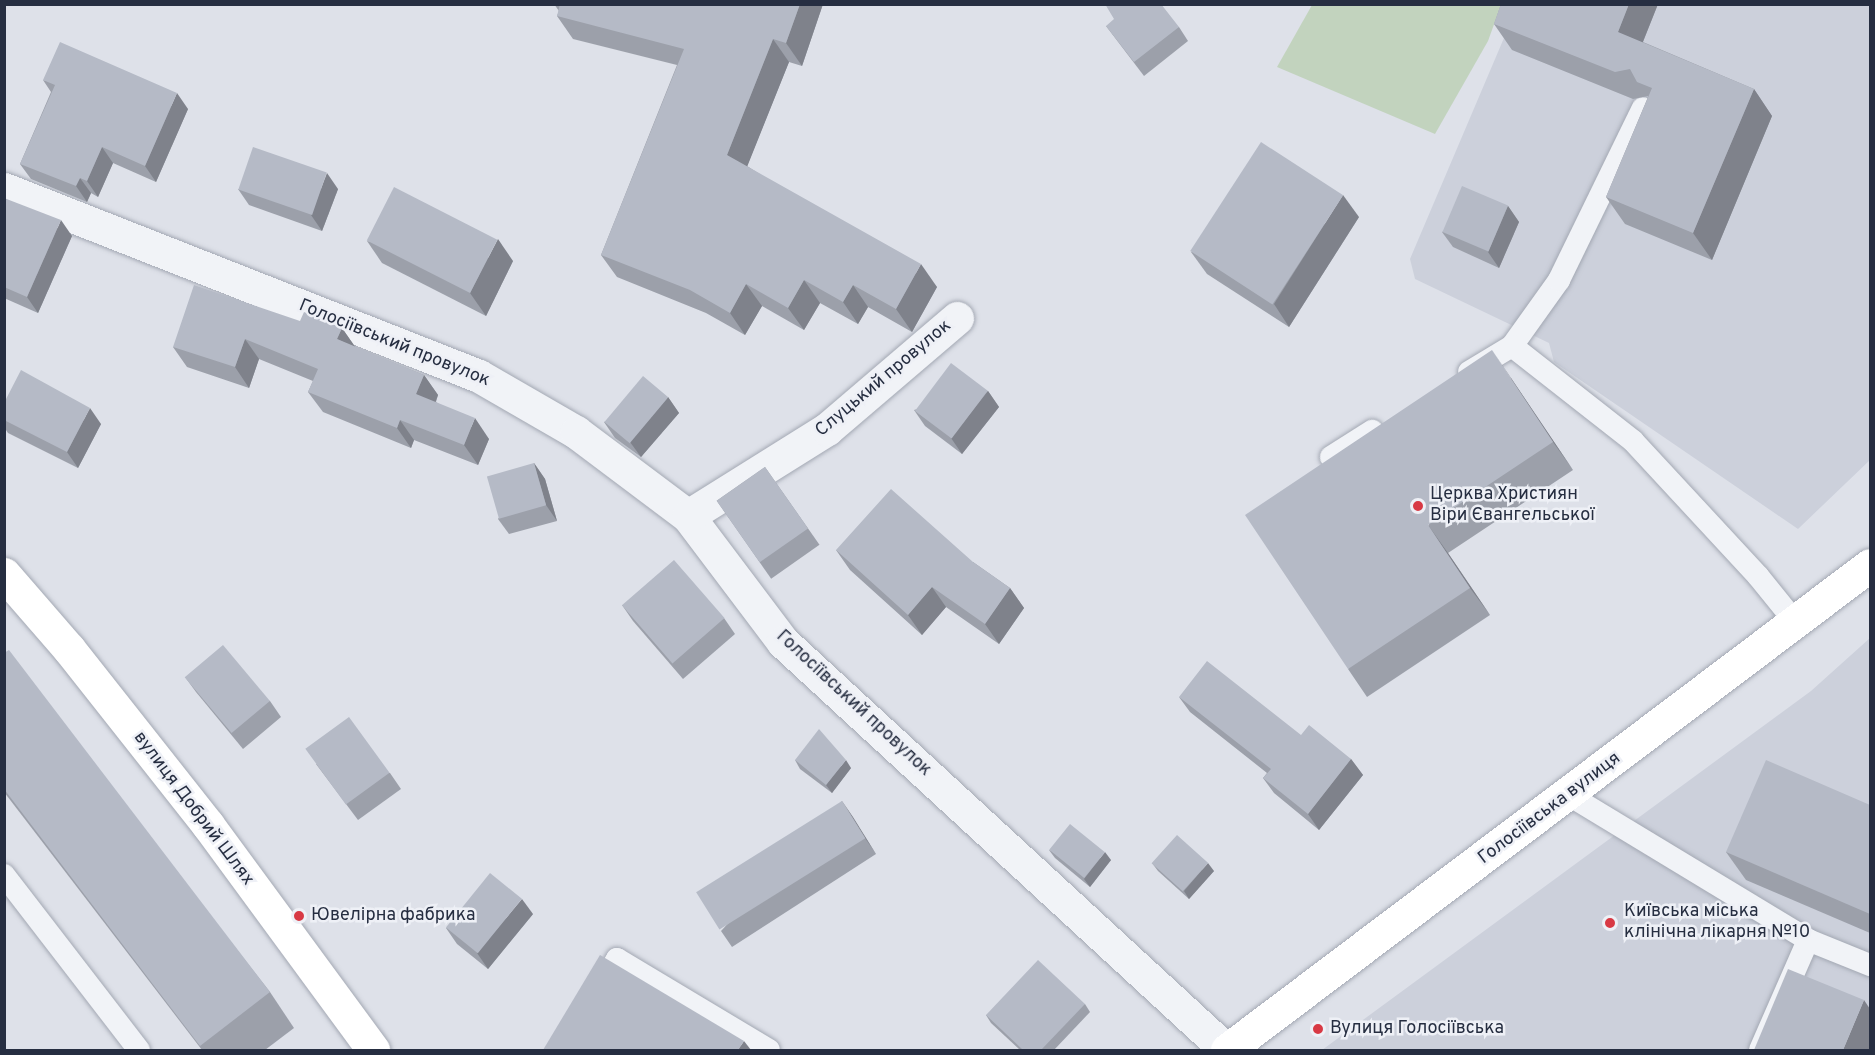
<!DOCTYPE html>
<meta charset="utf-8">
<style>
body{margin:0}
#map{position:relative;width:1875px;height:1055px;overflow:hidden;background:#dee1e9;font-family:Overpass,sans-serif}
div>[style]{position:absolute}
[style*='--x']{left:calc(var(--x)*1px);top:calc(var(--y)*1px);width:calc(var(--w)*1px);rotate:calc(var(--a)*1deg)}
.built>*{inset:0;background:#ccd0db}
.green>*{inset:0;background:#c2d3be}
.roads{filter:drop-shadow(0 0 2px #a3a8b3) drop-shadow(0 0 2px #a3a8b3)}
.lane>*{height:22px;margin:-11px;padding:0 11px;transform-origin:11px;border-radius:11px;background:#f1f3f7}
.street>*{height:33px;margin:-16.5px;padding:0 16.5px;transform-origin:16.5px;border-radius:16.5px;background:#f1f3f7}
.secondary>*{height:33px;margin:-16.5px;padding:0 16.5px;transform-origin:16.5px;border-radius:16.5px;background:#fff}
.wall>*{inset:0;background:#9ca0aa;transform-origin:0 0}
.shaded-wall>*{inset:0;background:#7f828b}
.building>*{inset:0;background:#b5bac6;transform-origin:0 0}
.dots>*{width:16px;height:16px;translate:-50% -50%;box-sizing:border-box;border:3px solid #eef0f6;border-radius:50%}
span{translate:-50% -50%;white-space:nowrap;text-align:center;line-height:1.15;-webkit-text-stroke:5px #eef0f6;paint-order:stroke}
.street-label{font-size:18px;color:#262e41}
.poi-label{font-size:18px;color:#262e41}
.left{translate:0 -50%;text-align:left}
.frame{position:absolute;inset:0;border:6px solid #262e41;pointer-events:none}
</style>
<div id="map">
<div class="built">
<div style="clip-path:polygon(1518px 5px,1870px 5px,1870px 460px,1798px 529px,1554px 362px,1549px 343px,1415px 279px,1410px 259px)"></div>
<div style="clip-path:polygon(1870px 638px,1870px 1050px,1322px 1050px,1811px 691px)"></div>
</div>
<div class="green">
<div style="clip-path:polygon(1312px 5px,1501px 5px,1488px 41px,1435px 134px,1277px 67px)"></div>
</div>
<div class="roads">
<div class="lane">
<div style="--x:1512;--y:346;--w:81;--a:-54.5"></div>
<div style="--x:1559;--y:280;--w:191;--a:-64"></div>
<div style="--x:1469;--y:372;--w:50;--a:-31.2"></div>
<div style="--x:1512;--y:346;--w:154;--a:38.1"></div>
<div style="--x:1633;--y:441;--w:184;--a:47.2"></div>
<div style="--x:1758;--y:576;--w:60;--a:51"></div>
<div style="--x:1331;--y:457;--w:49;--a:-32.4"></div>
<div style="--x:1569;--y:795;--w:280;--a:31.2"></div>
<div style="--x:1808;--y:940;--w:67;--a:22"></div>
<div style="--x:4;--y:875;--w:221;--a:52.4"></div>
<div style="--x:599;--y:989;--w:35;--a:-59"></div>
<div style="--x:617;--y:959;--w:177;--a:30.9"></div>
<div style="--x:1760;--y:1050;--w:120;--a:-66.4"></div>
</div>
<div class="street">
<div style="--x:4;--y:189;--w:510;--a:21.49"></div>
<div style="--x:479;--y:376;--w:112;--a:30"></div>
<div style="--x:576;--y:432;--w:140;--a:36.9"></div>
<div style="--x:688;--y:516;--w:158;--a:53"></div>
<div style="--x:783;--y:642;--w:602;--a:42.64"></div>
<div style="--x:688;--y:516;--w:164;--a:-32"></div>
<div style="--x:827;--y:429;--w:171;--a:-40.5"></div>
</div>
<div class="secondary">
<div style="--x:4;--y:574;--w:99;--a:49.1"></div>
<div style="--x:69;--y:649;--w:224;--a:51.7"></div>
<div style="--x:208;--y:825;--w:279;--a:53.7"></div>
<div style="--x:1227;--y:1050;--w:805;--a:-37.03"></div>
</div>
</div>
<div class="wall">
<div style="clip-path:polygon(554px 4px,823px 4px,802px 66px,789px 62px,747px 166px,937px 287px,912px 332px,868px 307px,858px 324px,820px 303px,804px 330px,762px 306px,745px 335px,706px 313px,617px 277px,601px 255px,677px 65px,573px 39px,557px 16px,559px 11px)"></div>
<div style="clip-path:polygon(1501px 4px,1658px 4px,1643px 42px,1754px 89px,1772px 116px,1712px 260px,1625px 224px,1606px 197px,1648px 97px,1648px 96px,1633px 99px,1512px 50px,1494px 24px)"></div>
<div style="clip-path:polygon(1106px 26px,1179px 27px,1188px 41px,1144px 76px)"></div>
<div style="clip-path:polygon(43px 80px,188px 109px,156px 182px,113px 163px,98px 197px,91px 193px,87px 202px,31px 179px,20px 164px,51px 92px)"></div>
<div style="clip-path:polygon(238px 189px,338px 189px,322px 231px,249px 205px)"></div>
<div style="clip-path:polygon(4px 198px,72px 236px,38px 313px,4px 298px)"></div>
<div style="clip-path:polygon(1508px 206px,1519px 222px,1499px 268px,1453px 247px,1442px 232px)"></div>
<div style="clip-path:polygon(1359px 217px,1289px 327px,1207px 274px,1191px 252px)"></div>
<div style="clip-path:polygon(367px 241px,513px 261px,486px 316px,382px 263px)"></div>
<div style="clip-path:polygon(300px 321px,342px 328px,355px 347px,424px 375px,438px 395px,436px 402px,489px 439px,478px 465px,414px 440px,411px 448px,323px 412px,308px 392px,313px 381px,259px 359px,249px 388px,187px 367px,173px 347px)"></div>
<div style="clip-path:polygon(1511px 378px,1573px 470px,1448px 553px,1490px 615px,1367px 697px,1348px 669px)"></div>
<div style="clip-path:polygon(988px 391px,999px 407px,962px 454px,925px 426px,914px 410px)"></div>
<div style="clip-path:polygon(668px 397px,679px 413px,641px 457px,615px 438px,604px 422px)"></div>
<div style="clip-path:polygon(4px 403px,101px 424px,78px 468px,8px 433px,4px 427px)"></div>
<div style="clip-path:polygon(534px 463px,545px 479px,557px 521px,509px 534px,498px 519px)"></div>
<div style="left:765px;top:467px;width:95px;height:59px;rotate:55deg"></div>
<div style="clip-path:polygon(836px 550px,973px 562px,1010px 588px,1024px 608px,999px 644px,946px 607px,922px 635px,850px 570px)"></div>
<div style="clip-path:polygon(622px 605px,724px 618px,735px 634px,683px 679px,633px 621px)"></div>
<div style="clip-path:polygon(4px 653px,270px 992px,294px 1028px,265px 1050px,202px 1050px,4px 792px)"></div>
<div style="clip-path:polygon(185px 677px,270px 701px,281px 717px,243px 749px,196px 692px)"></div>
<div style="clip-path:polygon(1179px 697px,1351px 759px,1363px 775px,1319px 830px,1274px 793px,1263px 778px,1267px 773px,1190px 712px)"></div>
<div style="clip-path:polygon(795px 760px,851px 768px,832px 793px,800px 769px)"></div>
<div style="clip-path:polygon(316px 764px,390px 773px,401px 789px,358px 820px)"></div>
<div style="clip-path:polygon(842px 801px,876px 854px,732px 947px,721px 931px)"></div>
<div style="clip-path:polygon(1870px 805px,1870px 933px,1746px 880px,1726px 852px)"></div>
<div style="clip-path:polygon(1049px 850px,1111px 860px,1090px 887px,1055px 858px)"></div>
<div style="clip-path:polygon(1152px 863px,1214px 871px,1189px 899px,1158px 871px)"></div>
<div style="clip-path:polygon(533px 914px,488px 969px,457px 944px,446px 928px)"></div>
<div style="clip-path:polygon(1085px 1004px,1090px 1012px,1054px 1050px,1020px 1050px,991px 1023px,986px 1015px)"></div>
</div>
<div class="shaded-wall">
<div style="clip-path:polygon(800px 4px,823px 4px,802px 66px,786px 43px)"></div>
<div style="clip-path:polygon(1629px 4px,1658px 4px,1636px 59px,1618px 32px)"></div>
<div style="clip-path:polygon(773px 39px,789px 62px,743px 177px,727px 155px)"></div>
<div style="clip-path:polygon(1754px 89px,1772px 116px,1712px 260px,1693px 233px)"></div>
<div style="clip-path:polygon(177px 93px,188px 109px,156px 182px,145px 166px)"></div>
<div style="clip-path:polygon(102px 147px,113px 163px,98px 197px,87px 181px)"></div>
<div style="clip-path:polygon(327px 173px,338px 189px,322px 231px,311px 215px)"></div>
<div style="clip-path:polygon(80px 178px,91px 193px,87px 202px,76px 186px)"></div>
<div style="clip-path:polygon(1343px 195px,1359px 217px,1289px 327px,1274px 304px)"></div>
<div style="clip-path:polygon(1508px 206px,1519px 222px,1499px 268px,1488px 252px)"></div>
<div style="clip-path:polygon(61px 220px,72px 236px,38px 313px,27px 297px)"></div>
<div style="clip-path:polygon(498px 239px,513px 261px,486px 316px,470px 293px)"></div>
<div style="clip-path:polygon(921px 264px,937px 287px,912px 332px,896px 309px)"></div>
<div style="clip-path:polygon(804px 280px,820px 303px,804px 330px,788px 308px)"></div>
<div style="clip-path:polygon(746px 284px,762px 306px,745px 335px,730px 313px)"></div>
<div style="clip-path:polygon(853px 285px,868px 307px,858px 324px,843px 302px)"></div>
<div style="clip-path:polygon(342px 328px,356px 348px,337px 339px)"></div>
<div style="clip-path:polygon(245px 339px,259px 359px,249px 388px,235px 367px)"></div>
<div style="clip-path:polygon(1492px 350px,1511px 378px,1573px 470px,1553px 442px)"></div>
<div style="clip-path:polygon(424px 375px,438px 395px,431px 414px,416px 394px)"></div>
<div style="clip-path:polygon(988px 391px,999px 407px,962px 454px,951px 438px)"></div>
<div style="clip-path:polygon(668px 397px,679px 413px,641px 457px,630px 442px)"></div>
<div style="clip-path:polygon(90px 408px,101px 424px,78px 468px,67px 452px)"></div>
<div style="clip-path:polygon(475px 418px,489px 439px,478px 465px,464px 445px)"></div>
<div style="clip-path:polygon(400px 420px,414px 440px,411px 448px,397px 428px)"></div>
<div style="clip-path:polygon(534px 463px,545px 479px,557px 521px,546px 505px)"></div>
<div style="clip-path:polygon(1428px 525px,1448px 553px,1490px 615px,1470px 588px)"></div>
<div style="clip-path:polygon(932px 587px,946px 607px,922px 635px,908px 615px)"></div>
<div style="clip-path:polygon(1010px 588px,1024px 608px,999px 644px,985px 624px)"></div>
<div style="clip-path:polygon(1351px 759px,1363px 775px,1319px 830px,1308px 814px)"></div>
<div style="clip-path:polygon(846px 760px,851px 768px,832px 793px,826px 785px)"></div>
<div style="clip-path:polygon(842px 801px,853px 817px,876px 854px,865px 838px)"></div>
<div style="clip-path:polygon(1105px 852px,1111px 860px,1090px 887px,1084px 879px)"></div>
<div style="clip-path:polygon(1208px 863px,1214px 871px,1189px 899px,1184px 891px)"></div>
<div style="clip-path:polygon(522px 899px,533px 914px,488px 969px,477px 953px)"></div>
<div style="clip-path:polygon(1864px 1000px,1870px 1009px,1870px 1050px,1843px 1050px)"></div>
<div style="clip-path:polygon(744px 1041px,751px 1050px,738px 1050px)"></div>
</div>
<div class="building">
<div style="clip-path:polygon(560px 4px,800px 4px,786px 43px,773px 39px,727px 155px,921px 264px,896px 309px,853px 285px,843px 302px,804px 280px,788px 308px,746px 284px,730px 313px,690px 290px,601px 255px,684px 49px,557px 16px)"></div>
<div style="clip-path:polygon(1105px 4px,1161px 4px,1179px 27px,1134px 62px,1106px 26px,1114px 19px)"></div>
<div style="clip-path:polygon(1501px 4px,1629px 4px,1618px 32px,1754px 89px,1693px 233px,1606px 197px,1652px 88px,1637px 82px,1630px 69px,1615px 72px,1494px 24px)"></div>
<div style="clip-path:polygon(60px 42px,177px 93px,145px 166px,102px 147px,87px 181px,80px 178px,76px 186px,20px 164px,55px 85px,43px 80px)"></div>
<div style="left:1261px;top:142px;width:98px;height:130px;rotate:33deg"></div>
<div style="left:253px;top:147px;width:78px;height:45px;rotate:19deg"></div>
<div style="left:1462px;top:186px;width:50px;height:50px;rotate:23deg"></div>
<div style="left:394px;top:187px;width:116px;height:60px;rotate:27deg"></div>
<div style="clip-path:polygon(4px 198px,61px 220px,27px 297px,4px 287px)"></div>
<div style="clip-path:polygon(194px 285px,300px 321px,304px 312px,342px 328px,337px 339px,424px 375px,416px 394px,475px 418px,464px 445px,400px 420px,397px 428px,308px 392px,318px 369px,245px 339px,235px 367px,173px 347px)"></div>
<div style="clip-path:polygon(1492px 350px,1553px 442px,1428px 525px,1470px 588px,1348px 669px,1245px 515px)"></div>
<div style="left:951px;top:363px;width:46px;height:60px;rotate:37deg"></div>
<div style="clip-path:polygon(21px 370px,90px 408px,67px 452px,4px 420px,4px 403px)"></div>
<div style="left:643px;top:376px;width:33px;height:60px;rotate:40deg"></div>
<div style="left:534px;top:463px;width:44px;height:49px;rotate:74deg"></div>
<div style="left:765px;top:467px;width:75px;height:59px;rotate:55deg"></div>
<div style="clip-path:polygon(891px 489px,973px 562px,1010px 588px,985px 624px,932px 587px,908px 615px,836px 550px)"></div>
<div style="left:674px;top:560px;width:77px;height:69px;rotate:49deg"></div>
<div style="left:223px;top:645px;width:73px;height:50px;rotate:50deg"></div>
<div style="clip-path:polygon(9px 650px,270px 992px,200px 1046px,4px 789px,4px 653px)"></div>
<div style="clip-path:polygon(1207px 661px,1301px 735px,1309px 725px,1351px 759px,1308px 814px,1263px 778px,1271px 769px,1179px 697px)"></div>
<div style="left:349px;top:717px;width:69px;height:54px;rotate:54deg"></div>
<div style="clip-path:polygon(819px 729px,846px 760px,826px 785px,795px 760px)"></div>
<div style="clip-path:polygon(1766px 760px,1870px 805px,1870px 914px,1726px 852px)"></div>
<div style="left:842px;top:801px;width:44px;height:172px;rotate:58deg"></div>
<div style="left:1070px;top:824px;width:45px;height:33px;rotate:39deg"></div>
<div style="left:1177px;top:835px;width:42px;height:38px;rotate:42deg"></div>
<div style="left:490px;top:873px;width:41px;height:70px;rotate:39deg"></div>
<div style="clip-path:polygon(600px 955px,744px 1041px,738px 1050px,543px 1050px)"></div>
<div style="clip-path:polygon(1038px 960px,1085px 1004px,1041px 1050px,1023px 1050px,986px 1015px)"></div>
<div style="clip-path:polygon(1788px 969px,1864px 1000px,1843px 1050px,1754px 1050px)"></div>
</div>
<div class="dots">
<div style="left:1418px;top:506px;background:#d83944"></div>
<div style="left:299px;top:916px;background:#d83944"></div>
<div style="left:1610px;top:923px;background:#d83944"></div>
<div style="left:1318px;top:1029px;background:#d83944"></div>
</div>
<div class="street-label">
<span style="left:394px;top:344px;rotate:22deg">Голосіївський провулок</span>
<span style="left:884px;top:379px;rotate:-40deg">Слуцький провулок</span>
<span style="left:853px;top:704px;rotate:43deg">Голосіївський провулок</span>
<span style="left:193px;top:809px;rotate:53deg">вулиця Добрий Шлях</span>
<span style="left:1550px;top:809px;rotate:-37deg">Голосіївська вулиця</span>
</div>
<div class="poi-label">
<span class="left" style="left:1430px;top:506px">Церква Християн<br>Віри Євангельської</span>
<span class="left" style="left:1624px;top:923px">Київська міська<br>клінічна лікарня №10</span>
<span class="left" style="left:311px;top:916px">Ювелірна фабрика</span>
<span class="left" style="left:1330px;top:1029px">Вулиця Голосіївська</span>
</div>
<div class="frame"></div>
</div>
